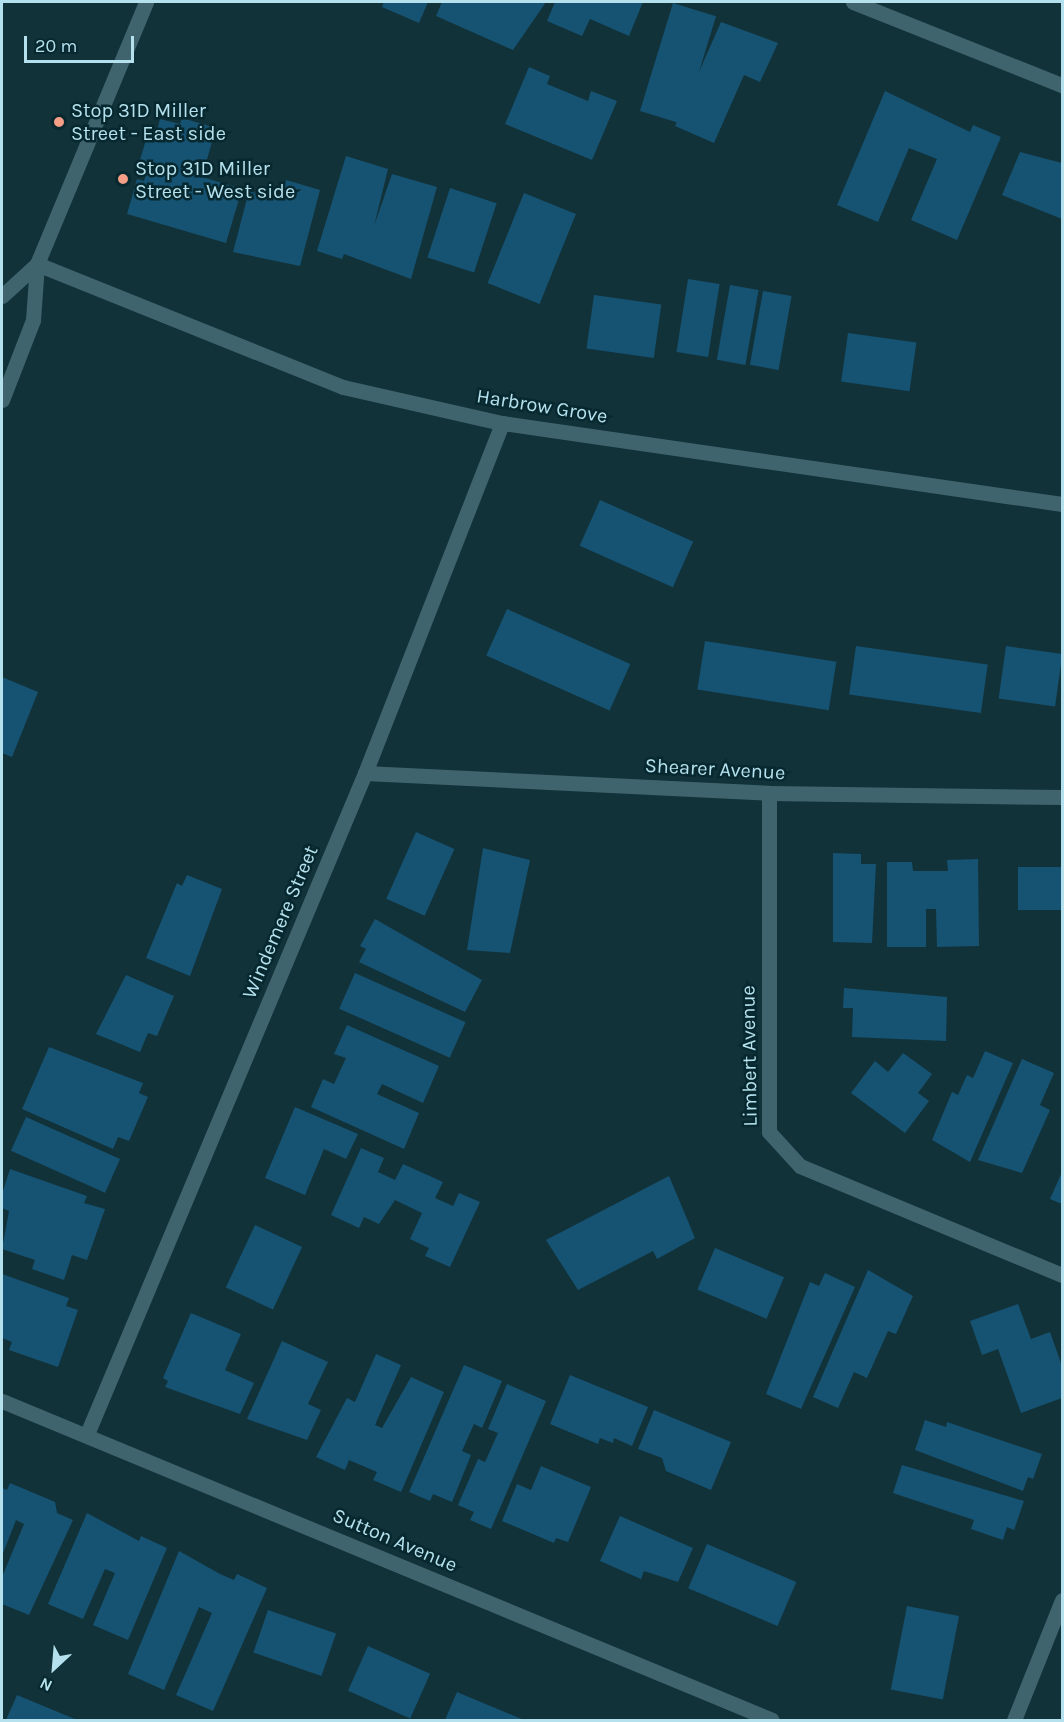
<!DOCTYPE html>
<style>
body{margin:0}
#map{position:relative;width:1064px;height:1722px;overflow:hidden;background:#12323a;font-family:Karla,sans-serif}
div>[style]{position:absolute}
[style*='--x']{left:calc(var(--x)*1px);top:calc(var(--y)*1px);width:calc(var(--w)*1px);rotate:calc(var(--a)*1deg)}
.building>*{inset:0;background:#165271;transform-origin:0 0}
.minor>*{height:15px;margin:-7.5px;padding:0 7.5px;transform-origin:7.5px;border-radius:7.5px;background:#40646e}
.dots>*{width:16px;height:16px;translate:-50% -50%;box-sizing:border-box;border:3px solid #07282f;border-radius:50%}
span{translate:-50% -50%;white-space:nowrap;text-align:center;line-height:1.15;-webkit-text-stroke:5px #07282f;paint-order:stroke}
.poi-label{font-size:20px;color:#b4e1ed}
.left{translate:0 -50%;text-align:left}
.street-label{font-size:20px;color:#b4e1ed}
.frame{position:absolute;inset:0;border:3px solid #b4e1ed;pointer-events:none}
.north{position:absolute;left:24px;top:1638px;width:60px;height:60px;-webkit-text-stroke:4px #07282f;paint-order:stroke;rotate:206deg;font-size:16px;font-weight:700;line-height:24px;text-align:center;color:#b4e1ed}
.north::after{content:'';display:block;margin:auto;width:21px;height:27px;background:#b4e1ed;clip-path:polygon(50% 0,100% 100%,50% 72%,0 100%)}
.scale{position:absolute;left:24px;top:36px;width:110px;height:27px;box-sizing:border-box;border:3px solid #b4e1ed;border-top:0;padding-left:8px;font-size:18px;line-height:21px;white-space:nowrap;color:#b4e1ed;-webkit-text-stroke:4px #07282f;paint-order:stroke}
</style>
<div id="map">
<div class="building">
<div style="clip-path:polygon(384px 2px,428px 2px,419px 23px,382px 7px)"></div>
<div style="clip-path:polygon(442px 2px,546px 2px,513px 50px,436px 16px)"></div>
<div style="clip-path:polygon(555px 2px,643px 2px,629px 36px,590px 19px,582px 36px,547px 21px)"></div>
<div style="left:673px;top:3px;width:45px;height:113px;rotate:17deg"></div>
<div style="clip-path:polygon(721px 22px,778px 43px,760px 82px,744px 75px,714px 143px,675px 126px)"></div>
<div style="clip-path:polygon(529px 67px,550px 76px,547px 84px,588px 101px,591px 91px,617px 101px,592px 160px,505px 124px)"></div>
<div style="clip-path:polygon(885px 91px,970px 132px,973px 125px,1001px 137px,957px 240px,911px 220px,937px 159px,909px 148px,878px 222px,837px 205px)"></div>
<div style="clip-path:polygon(182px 118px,216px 128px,202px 177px,242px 189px,226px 243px,127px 214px,137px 179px,144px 181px,149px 166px,139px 163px,146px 140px,154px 142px,160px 119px,180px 124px)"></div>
<div style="clip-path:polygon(1020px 152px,1062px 163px,1062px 219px,1002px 195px)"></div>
<div style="clip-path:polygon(346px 156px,388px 169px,374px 226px,392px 174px,437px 187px,411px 279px,344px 254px,342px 259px,317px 251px)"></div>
<div style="clip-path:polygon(286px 180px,320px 190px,300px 266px,233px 252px,249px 191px,282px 200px)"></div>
<div style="left:450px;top:188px;width:49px;height:73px;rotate:18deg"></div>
<div style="left:524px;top:193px;width:56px;height:97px;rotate:22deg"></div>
<div style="left:688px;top:279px;width:32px;height:74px;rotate:9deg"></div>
<div style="left:730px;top:285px;width:29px;height:76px;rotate:10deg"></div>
<div style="left:763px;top:291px;width:29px;height:75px;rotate:10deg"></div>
<div style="left:594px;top:295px;width:68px;height:54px;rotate:8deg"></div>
<div style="left:848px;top:333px;width:69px;height:49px;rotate:8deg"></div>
<div style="left:600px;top:500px;width:102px;height:50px;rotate:24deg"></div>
<div style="left:507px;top:609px;width:135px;height:51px;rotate:24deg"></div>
<div style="left:705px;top:641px;width:133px;height:49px;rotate:9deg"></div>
<div style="left:856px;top:646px;width:133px;height:49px;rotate:8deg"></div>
<div style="left:1006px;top:646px;width:57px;height:53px;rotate:8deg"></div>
<div style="clip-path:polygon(2px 677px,38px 692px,12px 757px,2px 753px)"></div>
<div style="left:416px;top:832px;width:42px;height:73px;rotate:24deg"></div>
<div style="clip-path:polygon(483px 848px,530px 860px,510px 953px,467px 950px)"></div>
<div style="clip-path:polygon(833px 853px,861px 854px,861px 864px,876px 864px,872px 943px,833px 942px)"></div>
<div style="clip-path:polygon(978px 859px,979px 946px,937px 947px,936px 909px,926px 909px,926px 947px,887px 947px,887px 862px,912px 862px,913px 871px,948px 871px,947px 860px)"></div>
<div style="left:1062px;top:867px;width:43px;height:44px;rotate:90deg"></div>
<div style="clip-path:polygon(187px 875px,222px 889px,190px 976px,146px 958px,177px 883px,182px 886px)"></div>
<div style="clip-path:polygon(375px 919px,482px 980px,465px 1012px,359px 962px,366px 949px,360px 946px)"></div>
<div style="left:355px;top:973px;width:121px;height:39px;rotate:24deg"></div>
<div style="clip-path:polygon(126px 975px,174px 996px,157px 1036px,148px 1033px,140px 1052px,96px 1034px)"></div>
<div style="clip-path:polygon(844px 988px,947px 997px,946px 1041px,852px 1037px,853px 1008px,843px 1008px)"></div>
<div style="clip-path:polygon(347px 1025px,439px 1066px,423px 1103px,382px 1084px,377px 1094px,419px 1113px,404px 1149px,311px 1107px,323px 1079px,334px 1084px,346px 1058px,334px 1054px)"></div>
<div style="clip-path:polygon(49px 1047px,143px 1083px,139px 1093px,148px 1097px,129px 1141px,118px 1137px,113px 1149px,22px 1109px)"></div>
<div style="clip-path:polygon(985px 1051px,1013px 1063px,970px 1162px,932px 1140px,952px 1092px,958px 1095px,967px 1075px,973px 1078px)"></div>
<div style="clip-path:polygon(903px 1053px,932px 1074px,918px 1093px,929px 1101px,905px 1133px,851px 1093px,875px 1061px,888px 1072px)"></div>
<div style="clip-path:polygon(1022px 1059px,1054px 1073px,1040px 1105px,1050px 1110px,1022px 1173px,978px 1160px)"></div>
<div style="clip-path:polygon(295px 1107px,358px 1134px,346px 1159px,324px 1149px,305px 1195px,265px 1178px)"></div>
<div style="left:26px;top:1117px;width:103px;height:37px;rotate:24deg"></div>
<div style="clip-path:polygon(361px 1148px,384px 1158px,378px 1172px,395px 1180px,403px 1164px,443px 1182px,435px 1198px,453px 1206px,459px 1193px,480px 1202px,450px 1267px,425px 1256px,429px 1248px,410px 1239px,422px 1213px,395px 1200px,379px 1224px,364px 1217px,359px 1228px,331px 1215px)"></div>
<div style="clip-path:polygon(10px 1169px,87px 1196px,84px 1203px,105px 1209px,87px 1260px,72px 1255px,64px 1280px,32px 1269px,35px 1260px,2px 1249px,9px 1211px,2px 1208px,2px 1194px)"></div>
<div style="clip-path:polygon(1062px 1172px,1062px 1204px,1050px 1199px)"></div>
<div style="clip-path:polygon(669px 1176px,695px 1238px,657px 1259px,653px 1251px,578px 1290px,546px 1240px)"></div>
<div style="left:255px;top:1225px;width:52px;height:69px;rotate:25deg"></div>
<div style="left:715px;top:1248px;width:75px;height:45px;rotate:23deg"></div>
<div style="clip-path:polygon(868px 1270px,913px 1296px,896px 1334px,888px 1331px,867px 1378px,854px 1372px,838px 1408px,813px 1397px)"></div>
<div style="clip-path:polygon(825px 1273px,855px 1287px,801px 1409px,766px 1394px,810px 1282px,819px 1286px)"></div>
<div style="clip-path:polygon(2px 1274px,69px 1298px,66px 1306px,78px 1310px,58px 1367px,9px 1350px,12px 1342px,2px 1338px)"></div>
<div style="clip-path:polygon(1018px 1304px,1031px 1339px,1050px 1332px,1062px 1366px,1062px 1398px,1021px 1413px,998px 1349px,982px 1355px,970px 1321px)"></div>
<div style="clip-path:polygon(191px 1313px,241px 1334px,225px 1370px,254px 1383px,240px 1414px,165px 1387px,168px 1381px,163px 1378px)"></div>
<div style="clip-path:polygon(282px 1341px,328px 1362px,308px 1404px,321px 1410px,307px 1440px,247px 1419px)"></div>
<div style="clip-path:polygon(376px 1354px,401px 1365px,375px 1425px,382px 1428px,411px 1377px,444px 1392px,401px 1492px,373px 1480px,377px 1472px,349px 1460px,345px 1470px,316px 1457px,347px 1398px,355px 1402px)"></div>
<div style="clip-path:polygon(464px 1365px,502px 1381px,482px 1428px,474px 1424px,462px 1451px,471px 1455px,452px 1502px,433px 1494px,430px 1501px,409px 1492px)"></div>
<div style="clip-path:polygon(570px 1375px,648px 1407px,632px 1446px,614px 1438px,613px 1443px,600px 1438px,598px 1444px,550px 1424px)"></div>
<div style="clip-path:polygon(507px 1384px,546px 1401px,491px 1529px,470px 1520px,474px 1512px,458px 1505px,478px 1459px,485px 1462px,498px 1433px,488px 1429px)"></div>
<div style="clip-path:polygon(654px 1410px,731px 1442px,711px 1490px,666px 1471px,662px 1458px,638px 1449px)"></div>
<div style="clip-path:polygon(925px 1420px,946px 1427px,947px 1422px,1042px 1454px,1033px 1479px,1028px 1477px,1023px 1491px,915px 1450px)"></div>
<div style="clip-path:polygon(902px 1465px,1024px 1501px,1014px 1530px,1007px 1527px,1003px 1540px,971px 1529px,974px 1520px,893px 1493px)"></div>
<div style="clip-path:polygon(541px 1466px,591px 1487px,568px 1542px,556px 1538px,554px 1543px,502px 1521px,517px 1484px,531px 1490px)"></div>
<div style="clip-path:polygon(10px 1483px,55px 1502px,57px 1513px,73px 1520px,29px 1615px,2px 1604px,2px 1577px,24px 1524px,16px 1520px,2px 1556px,2px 1488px,7px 1490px)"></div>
<div style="clip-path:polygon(87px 1513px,139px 1541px,141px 1536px,167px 1548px,128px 1640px,93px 1625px,115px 1573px,105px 1569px,83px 1619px,48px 1604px)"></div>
<div style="clip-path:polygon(620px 1516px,693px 1548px,678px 1582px,644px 1571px,641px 1579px,600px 1561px)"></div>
<div style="left:707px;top:1544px;width:97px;height:48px;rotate:23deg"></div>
<div style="clip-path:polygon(179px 1551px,220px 1574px,234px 1580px,237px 1574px,267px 1588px,213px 1711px,176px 1695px,212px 1613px,199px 1607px,164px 1690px,128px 1674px)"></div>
<div style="left:907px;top:1606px;width:53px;height:85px;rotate:11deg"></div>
<div style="left:268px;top:1610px;width:72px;height:45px;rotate:19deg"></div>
<div style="left:368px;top:1646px;width:68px;height:49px;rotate:24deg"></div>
<div style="clip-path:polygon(457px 1692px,524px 1720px,445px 1720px)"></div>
<div style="clip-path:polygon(17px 1695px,77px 1720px,6px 1720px)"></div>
</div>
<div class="minor">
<div style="--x:853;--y:2;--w:225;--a:21.7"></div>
<div style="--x:37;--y:264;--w:330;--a:21.9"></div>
<div style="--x:343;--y:387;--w:163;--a:12.8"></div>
<div style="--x:502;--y:423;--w:566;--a:8.23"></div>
<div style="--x:2;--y:296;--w:47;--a:-42.4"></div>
<div style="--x:2;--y:400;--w:86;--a:-68.8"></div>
<div style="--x:33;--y:320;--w:56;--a:-85.9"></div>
<div style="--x:37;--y:264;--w:284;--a:-67.4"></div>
<div style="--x:365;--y:773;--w:404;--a:2.8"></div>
<div style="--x:769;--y:793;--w:293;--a:0.8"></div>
<div style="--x:769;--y:793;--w:339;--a:90"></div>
<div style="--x:769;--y:1132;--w:46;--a:47.6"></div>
<div style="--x:800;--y:1166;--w:284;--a:22.6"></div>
<div style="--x:2;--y:1401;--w:833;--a:22.5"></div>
<div style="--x:87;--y:1434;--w:717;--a:-67.19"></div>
<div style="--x:365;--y:773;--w:376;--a:-68.6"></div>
<div style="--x:1014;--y:1720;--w:129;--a:-68.2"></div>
</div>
<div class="dots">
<div style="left:59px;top:122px;background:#f49e86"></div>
<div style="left:123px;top:179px;background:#f49e86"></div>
</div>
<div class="poi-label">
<span class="left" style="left:71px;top:122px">Stop 31D Miller<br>Street - East side</span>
<span class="left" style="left:135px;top:180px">Stop 31D Miller<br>Street - West side</span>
</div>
<div class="street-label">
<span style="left:542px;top:406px;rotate:9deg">Harbrow Grove</span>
<span style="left:715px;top:769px;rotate:3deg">Shearer Avenue</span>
<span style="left:280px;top:922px;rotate:-67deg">Windemere Street</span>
<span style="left:749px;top:1056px;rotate:-91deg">Limbert Avenue</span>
<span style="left:395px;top:1540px;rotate:23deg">Sutton Avenue</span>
</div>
<div class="frame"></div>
<div class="north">N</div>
<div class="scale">20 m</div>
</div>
